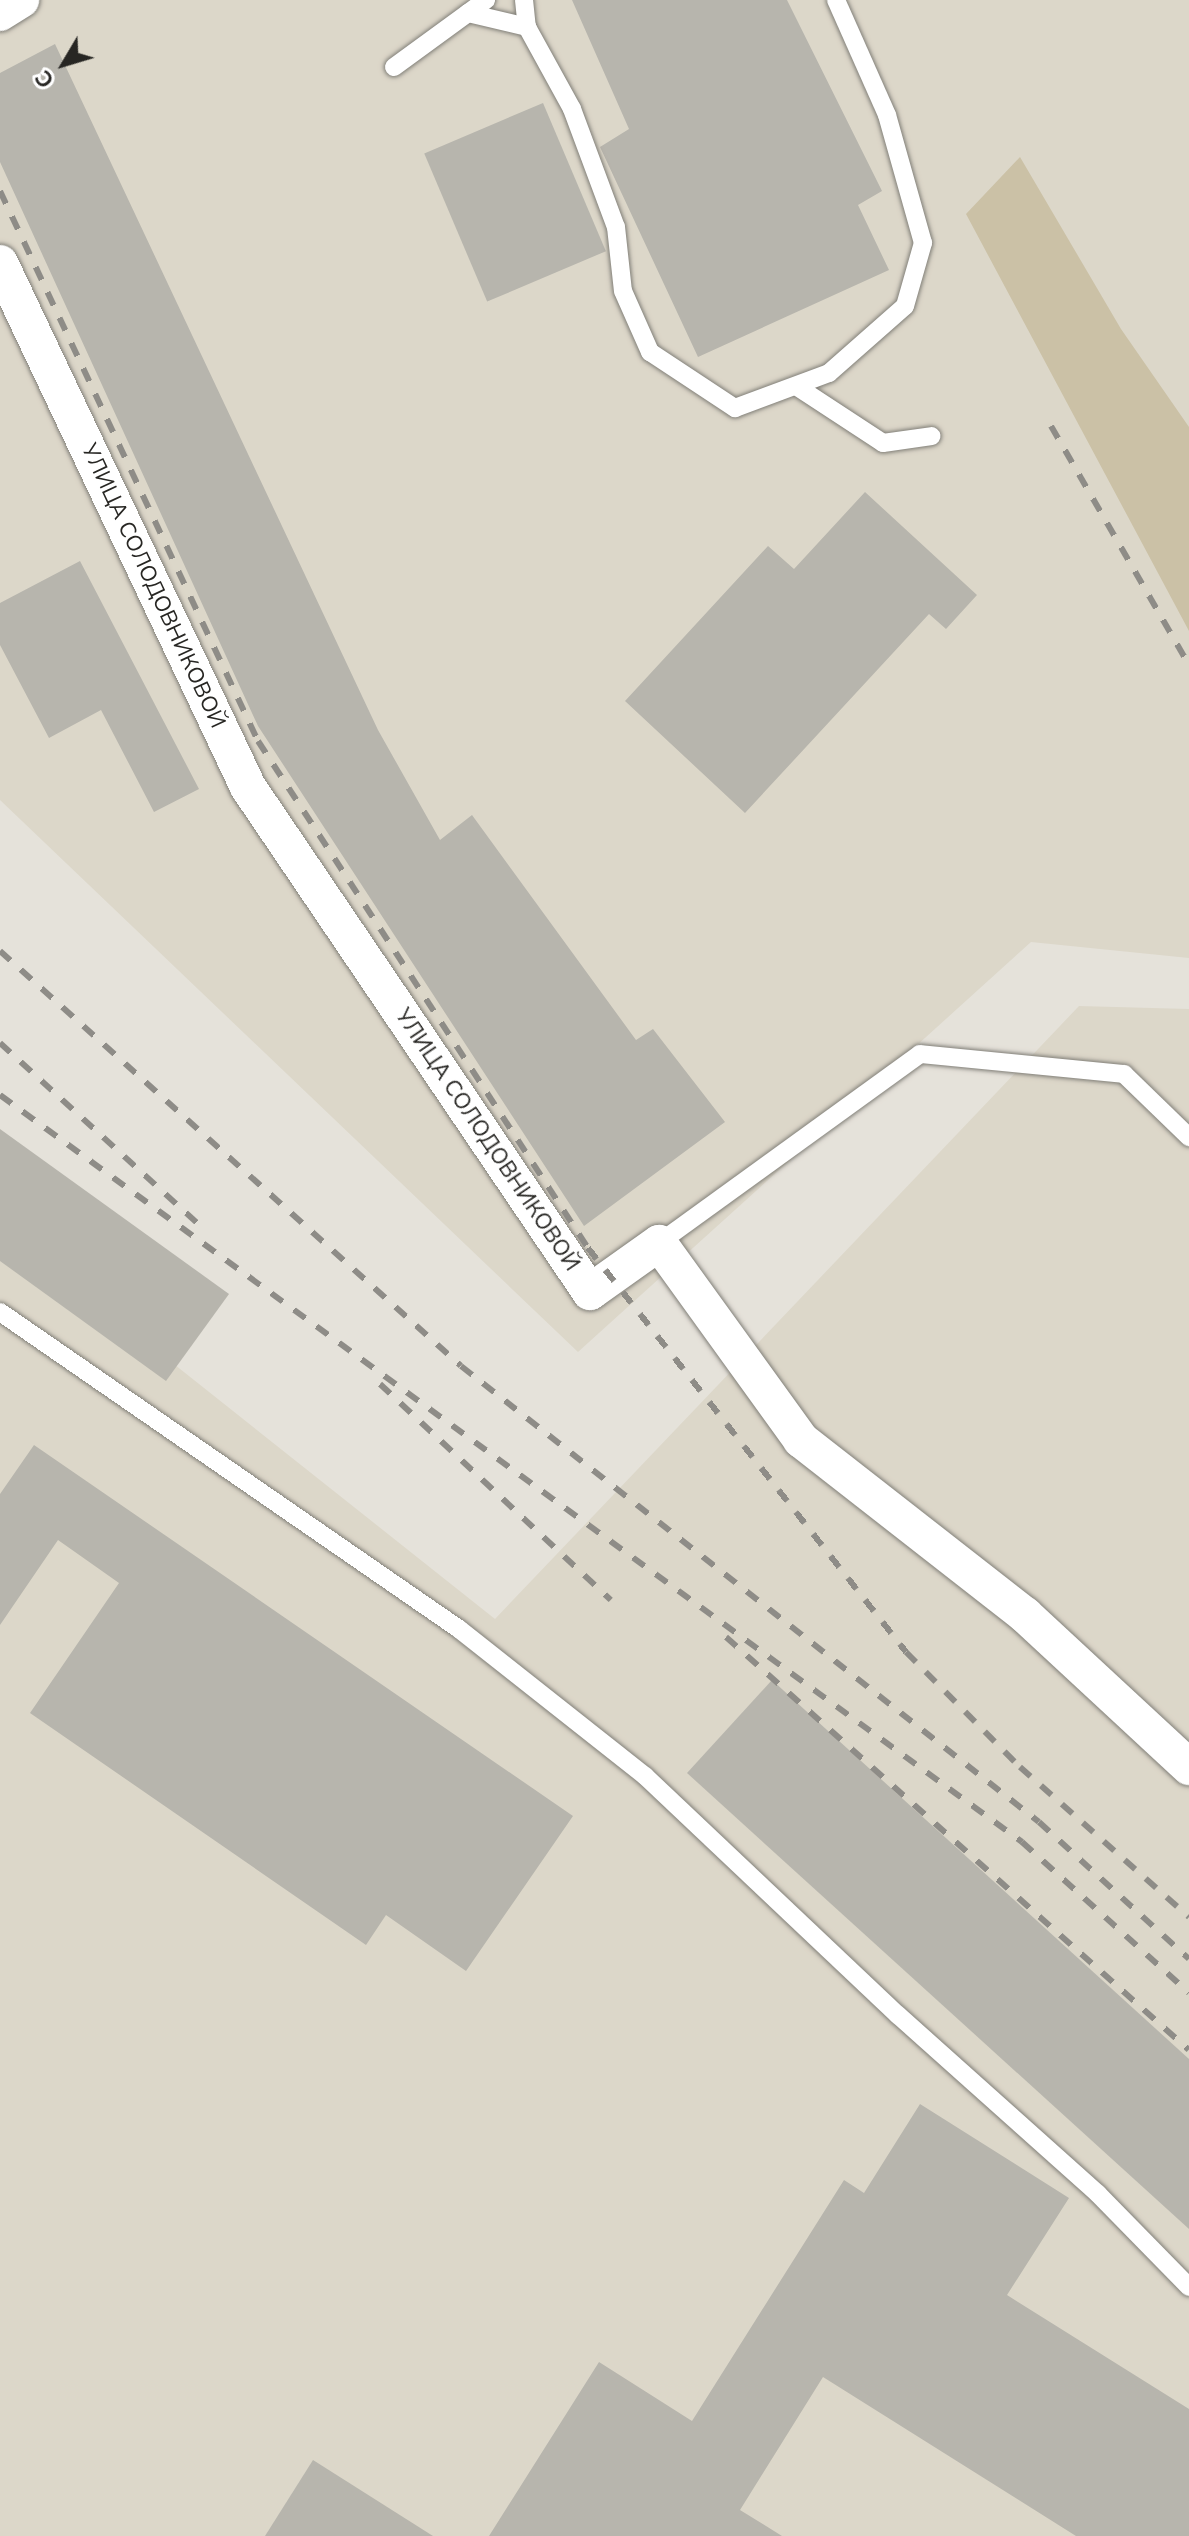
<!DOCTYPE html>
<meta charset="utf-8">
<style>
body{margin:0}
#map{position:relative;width:1189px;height:2536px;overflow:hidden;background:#e5e2da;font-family:"Nunito Sans",sans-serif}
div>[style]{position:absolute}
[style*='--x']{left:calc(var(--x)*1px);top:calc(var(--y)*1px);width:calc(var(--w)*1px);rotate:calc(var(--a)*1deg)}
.built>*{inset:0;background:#dcd7c9}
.green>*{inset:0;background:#cbc1a6}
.building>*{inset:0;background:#b7b5ad;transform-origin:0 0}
.roads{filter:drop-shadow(0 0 2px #817f78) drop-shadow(0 0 2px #817f78)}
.service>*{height:18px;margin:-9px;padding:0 9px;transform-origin:9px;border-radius:9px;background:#fff}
.minor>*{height:36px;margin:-18px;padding:0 18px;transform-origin:18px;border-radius:18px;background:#fff}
.rail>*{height:6px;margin-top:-3px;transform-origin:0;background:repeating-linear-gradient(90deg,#8e8c87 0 14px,transparent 0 28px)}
span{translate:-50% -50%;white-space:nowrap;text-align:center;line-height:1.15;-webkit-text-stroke:6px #fff;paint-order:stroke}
.street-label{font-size:22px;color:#272623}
.north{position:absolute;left:24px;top:24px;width:80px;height:80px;-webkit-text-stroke:6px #fff;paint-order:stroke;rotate:232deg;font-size:22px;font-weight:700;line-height:32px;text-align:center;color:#272623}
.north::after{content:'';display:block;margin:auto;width:28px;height:36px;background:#272623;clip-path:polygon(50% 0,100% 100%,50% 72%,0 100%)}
</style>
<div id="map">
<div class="built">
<div style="clip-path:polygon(0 0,1189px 0,1189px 958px,1031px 942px,578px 1352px,0 800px)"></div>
<div style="clip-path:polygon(1079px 1006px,1189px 1009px,1189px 2536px,0 2536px,0 1226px,495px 1619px)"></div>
</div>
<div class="green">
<div style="clip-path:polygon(1020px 157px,1121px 329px,1189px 427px,1189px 631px,966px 214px)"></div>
</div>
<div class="building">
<div style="clip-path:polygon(572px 0,787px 0,882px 191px,858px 205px,889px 270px,698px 357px,600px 147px,629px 129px)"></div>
<div style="clip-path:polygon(55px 44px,378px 730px,440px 840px,472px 815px,636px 1040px,653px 1029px,725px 1122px,584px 1226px,258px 726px,0 162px,0 73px)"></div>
<div style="left:543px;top:103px;width:161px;height:129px;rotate:67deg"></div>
<div style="clip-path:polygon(865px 492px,977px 595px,946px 629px,929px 614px,745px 813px,625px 701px,768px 546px,794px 569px)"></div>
<div style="clip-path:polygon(80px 561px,199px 789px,154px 812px,101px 710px,49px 738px,0 645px,0 603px)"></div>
<div style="clip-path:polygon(0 1129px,229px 1294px,166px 1381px,0 1261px)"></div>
<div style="clip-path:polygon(34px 1445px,573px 1816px,466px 1971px,386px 1915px,366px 1945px,30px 1713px,119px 1583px,58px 1540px,0 1625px,0 1494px)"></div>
<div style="clip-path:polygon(772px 1680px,1189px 2059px,1189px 2229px,687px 1773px)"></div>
<div style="clip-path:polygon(920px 2104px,1069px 2198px,1007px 2295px,1189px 2409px,1189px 2536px,1076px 2536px,823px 2377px,740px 2510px,782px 2536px,489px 2536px,599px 2362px,692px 2421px,844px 2180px,864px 2193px)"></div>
<div style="clip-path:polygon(313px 2460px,433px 2536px,265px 2536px)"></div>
</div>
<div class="roads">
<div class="service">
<div style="--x:524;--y:0;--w:27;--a:84"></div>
<div style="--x:527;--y:27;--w:94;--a:61.2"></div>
<div style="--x:572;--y:109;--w:126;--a:69.6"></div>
<div style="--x:616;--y:227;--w:64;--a:83.8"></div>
<div style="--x:623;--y:291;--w:67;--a:66.1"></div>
<div style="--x:650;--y:352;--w:102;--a:33.4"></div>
<div style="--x:735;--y:408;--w:100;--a:-20.4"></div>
<div style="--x:829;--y:373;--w:101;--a:-41.4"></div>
<div style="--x:905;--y:306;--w:66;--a:-74.1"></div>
<div style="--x:923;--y:243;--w:133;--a:-105.7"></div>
<div style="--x:887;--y:115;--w:126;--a:-113.9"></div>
<div style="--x:468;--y:13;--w:61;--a:13.3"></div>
<div style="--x:394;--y:67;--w:114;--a:-36.1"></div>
<div style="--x:796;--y:386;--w:104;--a:33.2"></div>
<div style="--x:883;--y:443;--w:49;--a:-8.1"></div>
<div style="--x:659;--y:1243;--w:322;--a:-35.9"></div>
<div style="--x:920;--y:1054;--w:205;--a:5.6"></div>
<div style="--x:1124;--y:1074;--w:91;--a:44.1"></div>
<div style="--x:0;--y:1312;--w:558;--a:34.63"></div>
<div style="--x:459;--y:1629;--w:237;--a:38.3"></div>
<div style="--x:645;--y:1776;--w:348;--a:43.4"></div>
<div style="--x:898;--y:2015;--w:268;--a:41.8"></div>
<div style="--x:1098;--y:2194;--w:130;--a:45.6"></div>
</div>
<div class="minor">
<div style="--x:0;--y:13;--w:25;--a:-32"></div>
<div style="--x:0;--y:263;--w:580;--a:64.67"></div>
<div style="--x:248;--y:787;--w:610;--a:55.89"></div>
<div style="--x:590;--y:1292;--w:85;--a:-35.4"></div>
<div style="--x:659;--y:1243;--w:243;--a:54.2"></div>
<div style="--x:801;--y:1440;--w:284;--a:38"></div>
<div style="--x:1025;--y:1615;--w:224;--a:42.8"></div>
</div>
</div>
<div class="rail">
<div style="--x:0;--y:191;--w:608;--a:64.87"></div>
<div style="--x:258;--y:741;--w:605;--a:56.94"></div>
<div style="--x:588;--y:1248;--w:514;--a:51.79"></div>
<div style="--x:906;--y:1652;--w:162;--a:45.3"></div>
<div style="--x:1020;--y:1767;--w:226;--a:41.6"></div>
<div style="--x:1051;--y:426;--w:276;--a:60"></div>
<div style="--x:0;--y:951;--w:620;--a:41.99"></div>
<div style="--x:461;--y:1366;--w:736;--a:38.27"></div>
<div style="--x:1039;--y:1822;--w:203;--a:42.4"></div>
<div style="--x:0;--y:1043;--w:279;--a:42.4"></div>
<div style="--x:0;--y:1095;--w:1266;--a:36.16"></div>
<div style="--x:1022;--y:1842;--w:225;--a:42.1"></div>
<div style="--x:380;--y:1384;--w:316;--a:43.1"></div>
<div style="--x:726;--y:1637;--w:620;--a:41.73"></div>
</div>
<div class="street-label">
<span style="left:153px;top:586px;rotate:65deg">УЛИЦА СОЛОДОВНИКОВОЙ</span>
<span style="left:487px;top:1140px;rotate:56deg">УЛИЦА СОЛОДОВНИКОВОЙ</span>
</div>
<div class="north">С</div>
</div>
